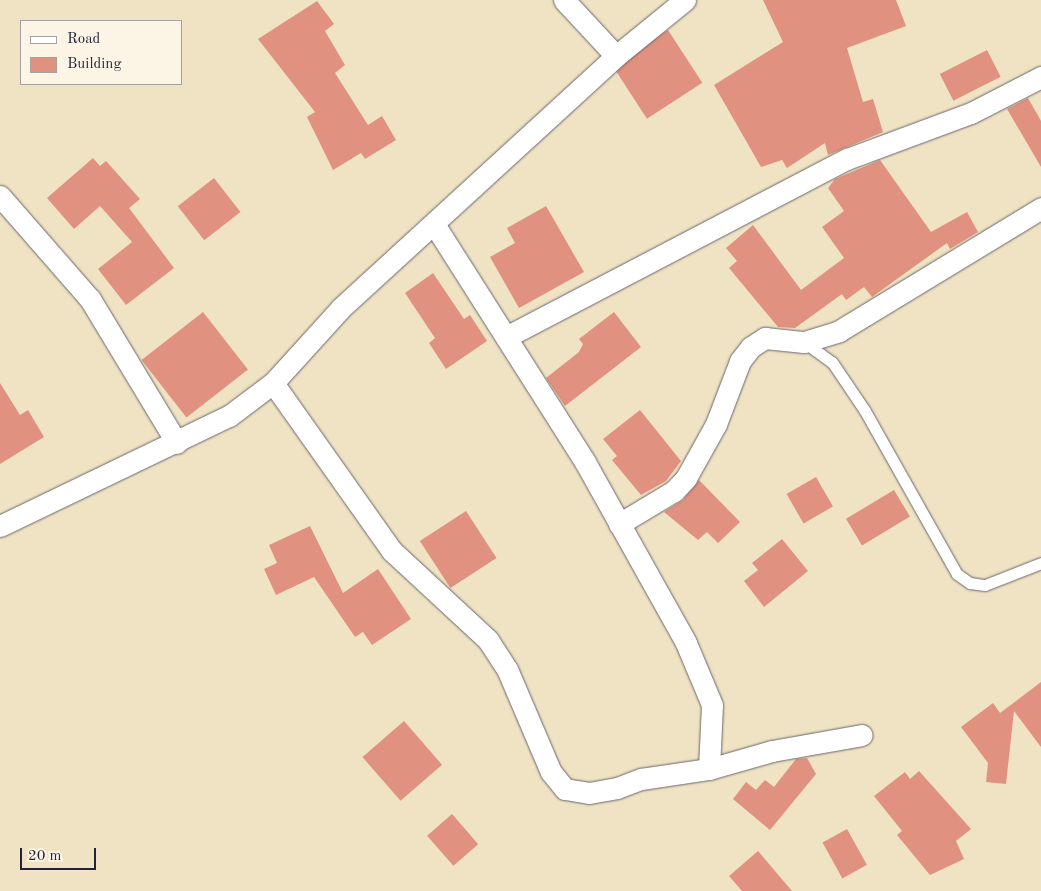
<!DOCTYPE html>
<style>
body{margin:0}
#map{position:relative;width:1041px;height:891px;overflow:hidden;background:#f0e3c4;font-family:"Old Standard TT",serif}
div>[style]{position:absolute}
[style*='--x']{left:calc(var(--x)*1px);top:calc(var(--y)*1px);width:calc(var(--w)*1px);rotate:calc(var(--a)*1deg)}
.building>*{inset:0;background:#e1917f;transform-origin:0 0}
.roads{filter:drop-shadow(0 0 1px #6a666b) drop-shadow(0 0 1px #6a666b)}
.lane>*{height:11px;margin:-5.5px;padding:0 5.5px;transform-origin:5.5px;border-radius:5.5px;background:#fff}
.street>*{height:21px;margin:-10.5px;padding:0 10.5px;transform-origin:10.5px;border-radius:10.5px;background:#fff}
span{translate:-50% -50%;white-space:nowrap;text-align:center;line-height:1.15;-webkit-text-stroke:4.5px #fcf5e5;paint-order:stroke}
.legend{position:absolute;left:20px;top:20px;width:162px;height:65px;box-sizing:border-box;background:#fcf5e5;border:1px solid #a5a1a1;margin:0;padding:6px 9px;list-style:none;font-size:15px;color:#22223b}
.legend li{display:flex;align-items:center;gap:10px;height:25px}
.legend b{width:25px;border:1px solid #a5a1a1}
.scale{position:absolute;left:20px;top:848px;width:76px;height:22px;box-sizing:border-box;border:2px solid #22223b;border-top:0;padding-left:6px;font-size:15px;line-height:18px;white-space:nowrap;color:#22223b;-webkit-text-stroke:4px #fcf5e5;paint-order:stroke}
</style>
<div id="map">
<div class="building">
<div style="clip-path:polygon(763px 0,896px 0,906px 26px,847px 48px,863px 102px,873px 99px,883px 132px,828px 155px,825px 143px,787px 168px,782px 160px,761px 167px,714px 85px,783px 42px)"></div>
<div style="clip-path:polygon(317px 1px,334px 24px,325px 31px,345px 65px,335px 73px,368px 125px,382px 116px,396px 140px,365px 159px,361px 153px,333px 170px,307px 117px,315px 112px,258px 39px)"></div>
<div style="left:668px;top:30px;width:63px;height:66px;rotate:57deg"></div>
<div style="left:987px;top:50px;width:30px;height:53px;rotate:63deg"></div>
<div style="clip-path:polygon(1028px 98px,1041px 121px,1041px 167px,1007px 109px)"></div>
<div style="clip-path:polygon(93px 158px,100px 166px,106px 161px,140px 199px,129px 208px,174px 268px,126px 305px,98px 269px,132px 242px,100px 206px,74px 229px,47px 198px)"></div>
<div style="clip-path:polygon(880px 160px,931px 232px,967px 212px,978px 232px,950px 249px,947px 243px,872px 297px,864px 287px,846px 300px,842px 294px,795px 328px,778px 327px,729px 268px,737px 261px,726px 248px,753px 225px,801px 290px,844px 258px,822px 227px,844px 211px,828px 188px,835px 179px)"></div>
<div style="left:214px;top:178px;width:43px;height:46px;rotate:52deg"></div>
<div style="clip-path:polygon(546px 206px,584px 272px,519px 308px,490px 257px,515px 243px,507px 228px)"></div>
<div style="clip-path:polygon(433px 273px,464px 319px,470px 315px,487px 341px,446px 369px,429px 343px,435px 338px,405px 293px)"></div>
<div style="left:203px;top:312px;width:73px;height:78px;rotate:52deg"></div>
<div style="clip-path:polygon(614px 312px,641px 347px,565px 406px,546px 378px,579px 352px,583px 344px,579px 339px)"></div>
<div style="clip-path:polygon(0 383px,20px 415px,28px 410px,44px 437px,0 464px)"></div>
<div style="clip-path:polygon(640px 410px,681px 461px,666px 481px,641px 495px,612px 460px,617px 456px,603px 439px)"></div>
<div style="left:816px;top:477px;width:34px;height:34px;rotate:60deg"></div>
<div style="clip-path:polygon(699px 480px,740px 522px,718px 543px,707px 532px,698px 540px,664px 512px,683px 500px)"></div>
<div style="left:894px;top:490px;width:31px;height:56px;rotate:59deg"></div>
<div style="left:466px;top:511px;width:56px;height:55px;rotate:57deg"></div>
<div style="clip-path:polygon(310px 526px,343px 593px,378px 569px,411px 619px,372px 645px,363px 632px,355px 637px,314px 577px,276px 595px,264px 569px,277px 563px,269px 545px)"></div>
<div style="clip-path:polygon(782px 539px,808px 571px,764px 607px,744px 581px,758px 570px,752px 563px)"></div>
<div style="clip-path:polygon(1041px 682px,1041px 747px,1014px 711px,1006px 784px,986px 782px,988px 763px,961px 727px,993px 703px,1000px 713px)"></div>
<div style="left:404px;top:721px;width:58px;height:55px;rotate:49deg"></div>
<div style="clip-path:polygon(807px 758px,816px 774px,770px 830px,733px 799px,746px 782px,756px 790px,765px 780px,774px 787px,796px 759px)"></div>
<div style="clip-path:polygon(919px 771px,971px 829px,956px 841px,964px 859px,930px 875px,897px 835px,902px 831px,874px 796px,905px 772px,910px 779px)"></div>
<div style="left:452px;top:814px;width:40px;height:33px;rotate:49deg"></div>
<div style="left:847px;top:829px;width:41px;height:28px;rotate:61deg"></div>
<div style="clip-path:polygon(758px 851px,792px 891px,742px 891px,729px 876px)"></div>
</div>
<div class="roads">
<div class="lane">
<div style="--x:804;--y:342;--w:34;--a:36"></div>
<div style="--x:832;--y:362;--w:59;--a:56"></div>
<div style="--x:865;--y:411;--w:187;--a:60.6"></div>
<div style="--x:957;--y:574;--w:16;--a:35"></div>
<div style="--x:970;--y:583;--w:15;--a:8"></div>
<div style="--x:985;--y:585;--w:60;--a:-21.4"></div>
</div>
<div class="street">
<div style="--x:564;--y:0;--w:76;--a:47.1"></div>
<div style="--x:0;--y:196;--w:137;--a:48.9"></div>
<div style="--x:90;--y:299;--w:168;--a:58.9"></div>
<div style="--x:434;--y:224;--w:282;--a:57.6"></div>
<div style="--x:585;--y:462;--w:207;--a:60.8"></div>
<div style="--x:686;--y:643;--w:67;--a:67.2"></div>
<div style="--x:712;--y:705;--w:64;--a:92.7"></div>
<div style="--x:506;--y:337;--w:385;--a:-27.6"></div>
<div style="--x:847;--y:159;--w:132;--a:-20.4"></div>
<div style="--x:971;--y:113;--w:79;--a:-27.2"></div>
<div style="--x:273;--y:383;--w:206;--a:54.7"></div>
<div style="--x:392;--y:551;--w:131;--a:42.8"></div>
<div style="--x:488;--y:640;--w:35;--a:57"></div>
<div style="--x:507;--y:669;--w:112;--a:66.9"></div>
<div style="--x:551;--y:772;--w:22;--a:51"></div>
<div style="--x:565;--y:789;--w:24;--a:9"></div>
<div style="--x:589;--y:793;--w:28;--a:-10"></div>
<div style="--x:617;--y:788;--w:26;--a:-21"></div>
<div style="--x:641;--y:779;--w:69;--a:-8.4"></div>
<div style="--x:709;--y:769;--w:66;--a:-15.9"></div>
<div style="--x:772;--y:751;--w:91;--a:-10.1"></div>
<div style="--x:619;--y:524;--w:64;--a:-31"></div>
<div style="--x:674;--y:491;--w:18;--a:-47"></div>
<div style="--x:686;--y:478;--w:62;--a:-60.9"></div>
<div style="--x:716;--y:424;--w:67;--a:-69.1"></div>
<div style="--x:740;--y:361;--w:18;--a:-52"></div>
<div style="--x:751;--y:347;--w:17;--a:-33"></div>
<div style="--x:765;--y:338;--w:39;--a:6"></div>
<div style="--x:804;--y:342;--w:37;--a:-17"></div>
<div style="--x:839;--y:331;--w:237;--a:-31.3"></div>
<div style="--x:0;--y:526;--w:254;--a:-25.7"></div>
<div style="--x:229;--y:416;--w:55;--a:-36.9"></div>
<div style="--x:273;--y:383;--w:101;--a:-47.8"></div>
<div style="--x:341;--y:308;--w:373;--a:-42.5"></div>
<div style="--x:616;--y:56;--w:89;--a:-39.1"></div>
</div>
</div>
<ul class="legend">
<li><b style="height:6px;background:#fff"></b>Road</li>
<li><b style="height:14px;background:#e1917f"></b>Building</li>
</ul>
<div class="scale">20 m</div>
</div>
